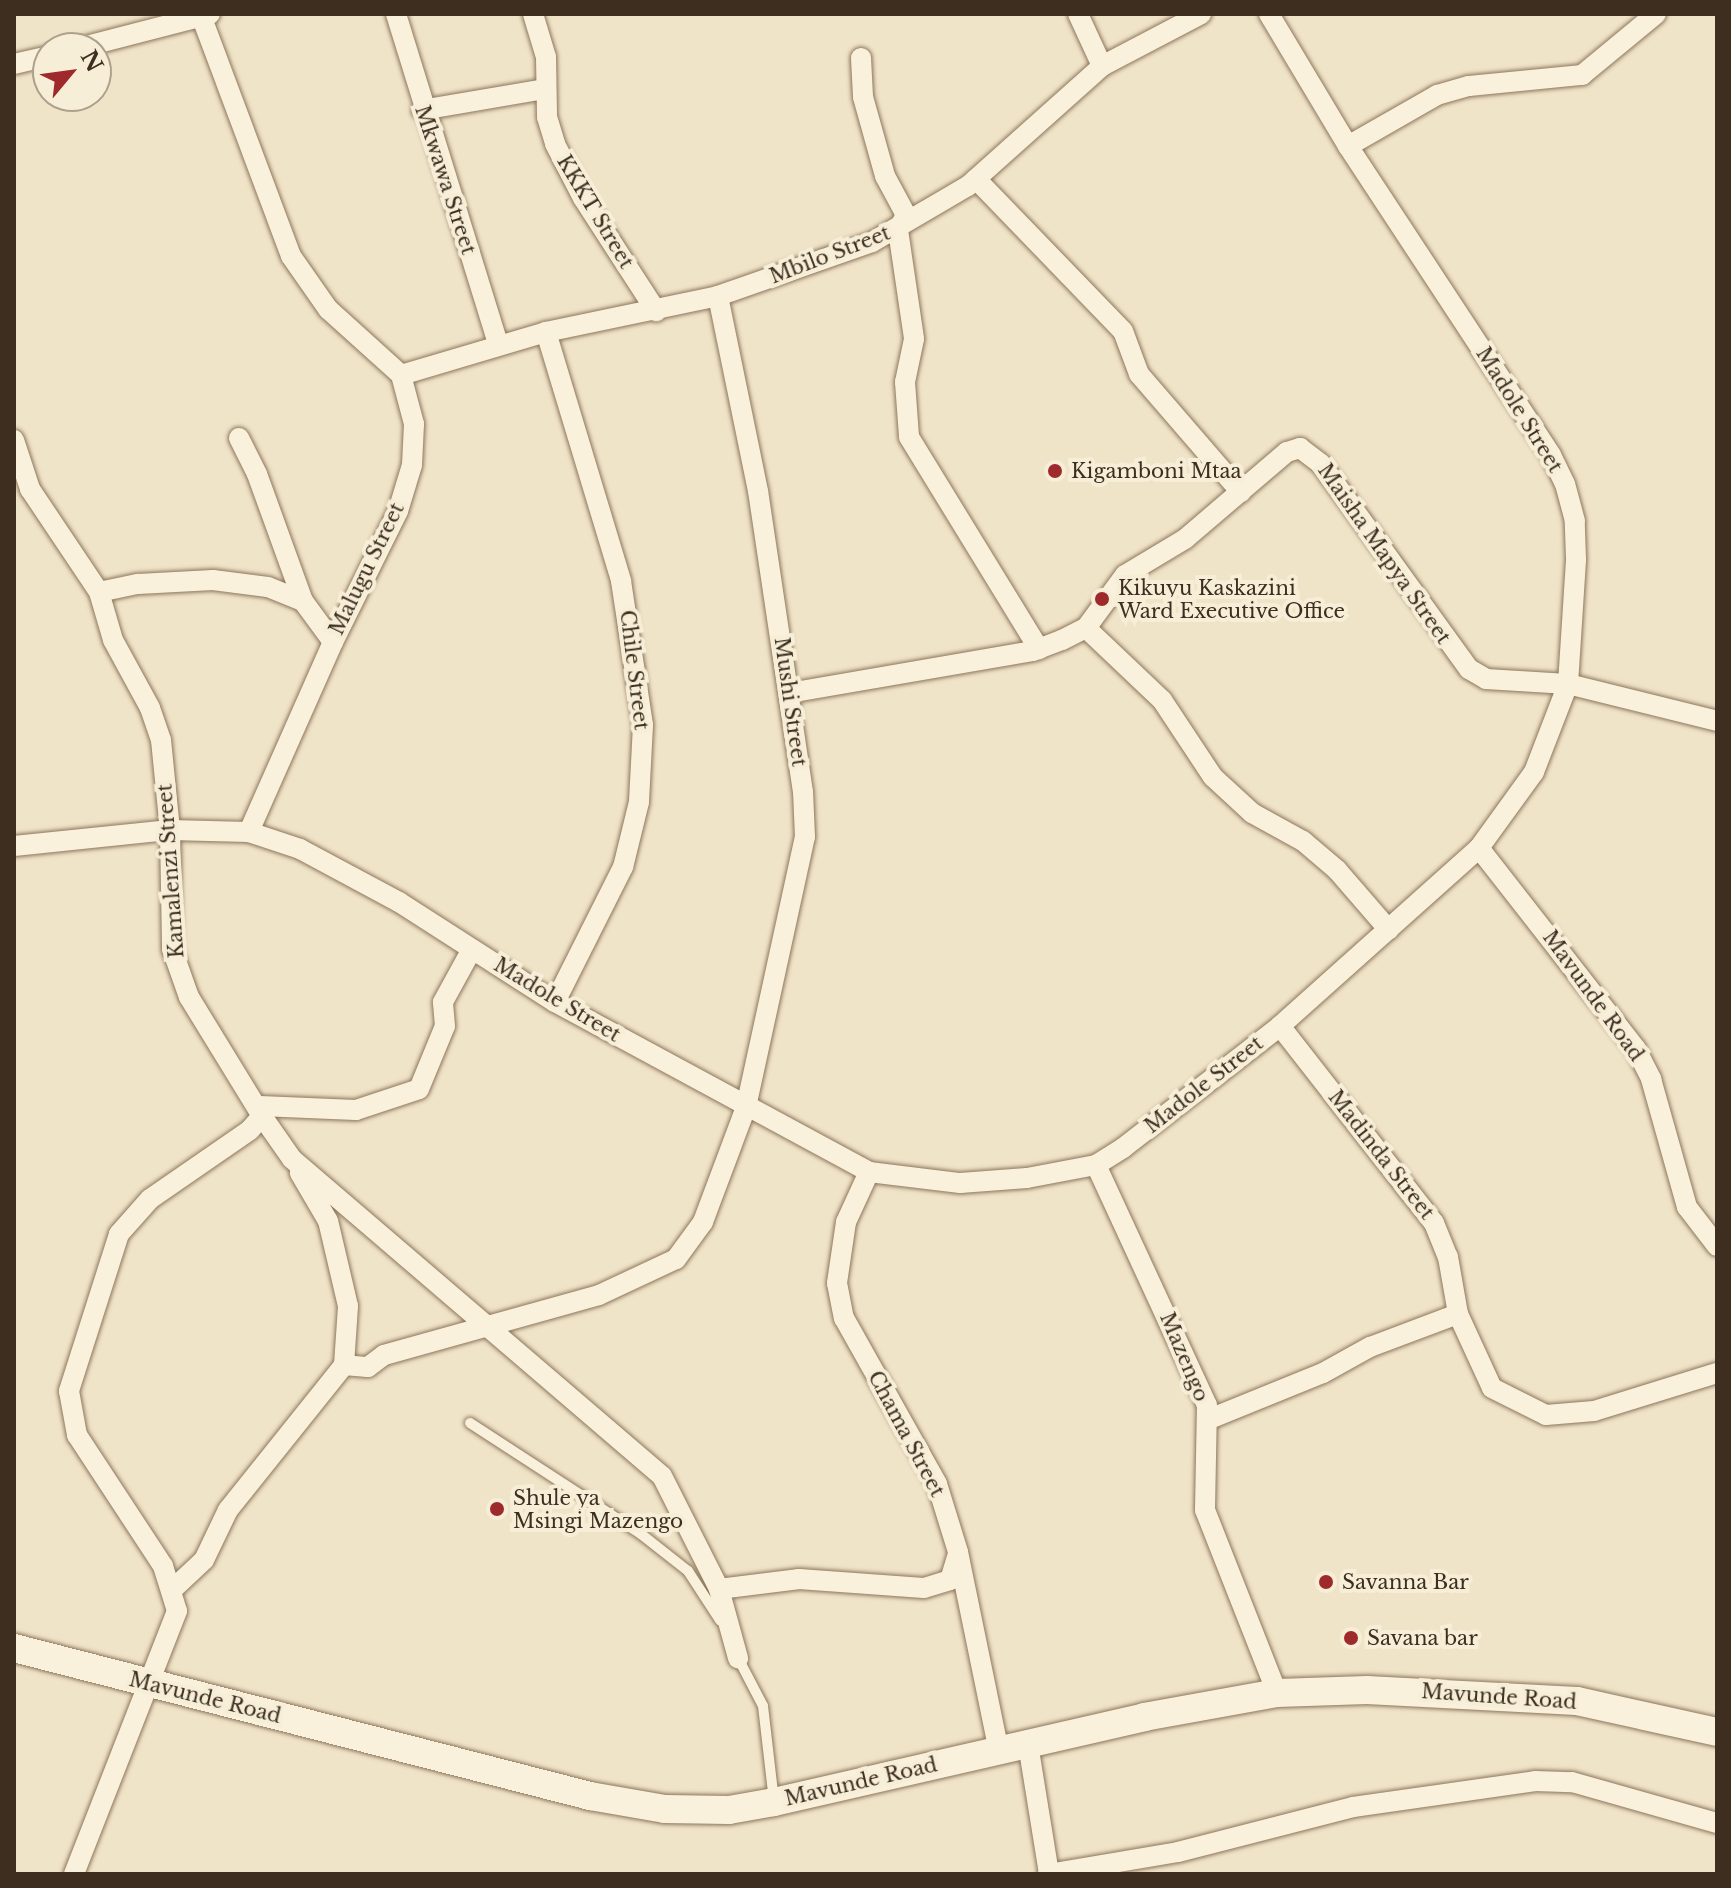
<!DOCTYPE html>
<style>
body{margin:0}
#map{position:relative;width:1731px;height:1888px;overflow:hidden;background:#f0e4c8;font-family:"Libre Baskerville",serif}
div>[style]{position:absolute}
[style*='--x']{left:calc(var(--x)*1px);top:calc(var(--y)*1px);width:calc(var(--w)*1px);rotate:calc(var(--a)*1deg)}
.roads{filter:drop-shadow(0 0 2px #8d765c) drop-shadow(0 0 2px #8d765c)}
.lane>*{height:10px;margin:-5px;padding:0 5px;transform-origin:5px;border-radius:5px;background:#faf1dc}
.street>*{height:20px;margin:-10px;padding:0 10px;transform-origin:10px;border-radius:10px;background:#faf1dc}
.secondary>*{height:28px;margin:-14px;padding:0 14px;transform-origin:14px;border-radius:14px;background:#faf1dc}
.dots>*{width:22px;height:22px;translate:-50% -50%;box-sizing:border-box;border:4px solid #f7eed8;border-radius:50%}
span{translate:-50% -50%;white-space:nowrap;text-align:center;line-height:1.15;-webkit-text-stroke:8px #f7eed8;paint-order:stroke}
.street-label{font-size:20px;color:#3d2e20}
.poi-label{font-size:20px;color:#3d2e20}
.left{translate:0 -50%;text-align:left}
.frame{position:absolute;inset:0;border:16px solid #3d2e20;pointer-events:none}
.north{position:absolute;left:32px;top:32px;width:80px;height:80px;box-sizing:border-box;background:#f7eed8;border:2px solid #ada18e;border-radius:50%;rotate:61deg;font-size:22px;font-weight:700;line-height:32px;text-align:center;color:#3d2e20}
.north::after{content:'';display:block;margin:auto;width:28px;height:36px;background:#9e2a2b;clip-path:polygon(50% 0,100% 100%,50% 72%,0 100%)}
</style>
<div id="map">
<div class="roads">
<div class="lane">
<div style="--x:470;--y:1423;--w:204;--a:33"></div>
<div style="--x:641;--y:1534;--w:60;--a:38.2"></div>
<div style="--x:688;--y:1571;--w:59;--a:56.9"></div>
<div style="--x:737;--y:1656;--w:56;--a:62.5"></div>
<div style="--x:763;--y:1706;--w:96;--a:83.4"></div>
</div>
<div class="street">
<div style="--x:396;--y:14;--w:345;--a:72.8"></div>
<div style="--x:533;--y:14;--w:45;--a:73.2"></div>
<div style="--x:546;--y:57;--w:60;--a:89"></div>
<div style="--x:547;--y:117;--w:28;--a:73"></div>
<div style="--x:555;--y:144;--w:61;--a:62.6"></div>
<div style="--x:583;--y:198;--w:135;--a:57.1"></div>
<div style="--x:1078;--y:14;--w:57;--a:65.2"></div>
<div style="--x:202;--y:18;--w:254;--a:69.5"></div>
<div style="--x:291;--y:256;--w:65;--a:55.1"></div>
<div style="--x:328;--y:309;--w:98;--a:42.1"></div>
<div style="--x:401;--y:375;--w:51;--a:75.1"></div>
<div style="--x:414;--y:424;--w:41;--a:92.8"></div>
<div style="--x:412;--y:465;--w:48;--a:106.9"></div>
<div style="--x:398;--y:511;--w:146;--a:116.4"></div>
<div style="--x:333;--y:642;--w:208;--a:113.9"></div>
<div style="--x:79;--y:48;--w:135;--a:-14.5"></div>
<div style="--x:861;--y:58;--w:39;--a:87"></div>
<div style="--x:863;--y:97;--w:82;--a:74.4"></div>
<div style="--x:885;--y:176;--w:44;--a:61.7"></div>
<div style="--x:906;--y:215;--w:17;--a:118"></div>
<div style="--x:898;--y:230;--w:110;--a:81.6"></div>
<div style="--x:914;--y:339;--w:44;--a:101.8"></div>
<div style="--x:905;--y:382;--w:55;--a:85.8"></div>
<div style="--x:909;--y:437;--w:249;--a:58.5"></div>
<div style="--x:14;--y:64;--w:35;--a:-13"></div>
<div style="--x:422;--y:110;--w:125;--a:-9.7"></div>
<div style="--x:1348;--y:146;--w:103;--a:-29.8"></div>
<div style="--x:1437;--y:95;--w:33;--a:-16"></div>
<div style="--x:1469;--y:86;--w:114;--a:-5.6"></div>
<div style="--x:1582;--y:75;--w:96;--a:-39.5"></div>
<div style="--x:976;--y:179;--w:211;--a:46"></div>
<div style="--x:1123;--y:331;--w:46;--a:69.6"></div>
<div style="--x:1139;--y:374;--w:156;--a:49.2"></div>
<div style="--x:546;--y:332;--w:260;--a:73.2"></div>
<div style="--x:621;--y:581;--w:146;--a:81.3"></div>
<div style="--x:643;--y:725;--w:77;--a:93"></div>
<div style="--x:639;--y:802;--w:67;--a:103.8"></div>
<div style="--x:623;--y:867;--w:151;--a:116.7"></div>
<div style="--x:401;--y:375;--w:151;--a:-16.5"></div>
<div style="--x:546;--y:332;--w:176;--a:-11.8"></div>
<div style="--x:718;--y:296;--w:163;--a:-19.3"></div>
<div style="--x:872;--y:242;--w:111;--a:-30.3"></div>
<div style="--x:968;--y:186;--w:180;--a:-41.8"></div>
<div style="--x:1102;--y:66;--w:112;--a:-27.7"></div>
<div style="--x:239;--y:438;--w:40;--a:63.4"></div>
<div style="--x:257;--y:474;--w:135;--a:70.1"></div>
<div style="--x:14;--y:440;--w:52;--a:71.9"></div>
<div style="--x:30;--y:489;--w:124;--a:56.2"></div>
<div style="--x:99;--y:592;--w:50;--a:73.7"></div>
<div style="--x:113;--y:640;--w:77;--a:61.4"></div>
<div style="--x:150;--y:708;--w:34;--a:71"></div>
<div style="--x:161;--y:740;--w:90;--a:84.3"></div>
<div style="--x:170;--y:830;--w:119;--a:89"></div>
<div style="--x:172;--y:949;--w:51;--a:70.5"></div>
<div style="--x:189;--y:997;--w:140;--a:58.5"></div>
<div style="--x:262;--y:1116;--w:18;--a:131"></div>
<div style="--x:250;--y:1130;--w:121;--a:145.4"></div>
<div style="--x:150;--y:1199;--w:47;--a:131.5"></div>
<div style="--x:119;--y:1234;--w:165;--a:107.7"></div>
<div style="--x:69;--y:1391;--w:45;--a:79.7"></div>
<div style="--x:77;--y:1435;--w:157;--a:56.7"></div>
<div style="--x:163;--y:1566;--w:47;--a:72.7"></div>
<div style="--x:177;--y:1611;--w:282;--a:111.4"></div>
<div style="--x:99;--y:592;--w:40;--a:-12"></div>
<div style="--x:138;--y:584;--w:75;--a:-3.1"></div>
<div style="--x:213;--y:580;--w:55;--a:7.3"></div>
<div style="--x:268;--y:587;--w:38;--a:22"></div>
<div style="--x:303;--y:601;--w:51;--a:53.8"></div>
<div style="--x:1086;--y:628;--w:105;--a:43.5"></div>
<div style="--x:1162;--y:700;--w:92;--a:56.5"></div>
<div style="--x:1213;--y:777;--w:53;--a:42.7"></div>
<div style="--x:1252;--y:813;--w:58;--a:28.8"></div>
<div style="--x:1303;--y:841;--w:45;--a:40.5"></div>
<div style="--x:1337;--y:870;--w:79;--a:49.1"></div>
<div style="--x:789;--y:693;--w:248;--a:-9.8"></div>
<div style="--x:1033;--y:651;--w:31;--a:-21"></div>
<div style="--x:1062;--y:640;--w:27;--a:-27"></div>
<div style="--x:1086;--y:628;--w:66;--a:-53.7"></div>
<div style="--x:1125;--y:575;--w:70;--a:-31"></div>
<div style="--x:1185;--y:539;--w:134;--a:-40.5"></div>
<div style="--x:1287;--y:452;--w:14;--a:-17"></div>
<div style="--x:1300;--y:448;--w:26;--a:37"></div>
<div style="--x:1321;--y:464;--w:253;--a:54.2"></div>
<div style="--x:1469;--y:669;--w:20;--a:30"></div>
<div style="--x:1486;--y:679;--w:82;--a:3.5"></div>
<div style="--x:1568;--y:684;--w:154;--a:13.9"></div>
<div style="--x:14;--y:846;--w:157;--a:-5.9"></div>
<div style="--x:170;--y:830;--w:79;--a:1.5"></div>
<div style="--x:249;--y:832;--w:54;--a:18.4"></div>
<div style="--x:300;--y:849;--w:112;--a:28.2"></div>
<div style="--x:399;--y:902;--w:185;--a:32.7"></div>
<div style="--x:555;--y:1002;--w:357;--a:28.4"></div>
<div style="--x:869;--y:1172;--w:92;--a:6.9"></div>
<div style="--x:960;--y:1183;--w:67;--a:-4.3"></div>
<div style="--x:1027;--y:1178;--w:70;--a:-10.7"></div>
<div style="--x:1096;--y:1165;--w:32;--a:-32"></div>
<div style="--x:1123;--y:1148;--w:199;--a:-37.8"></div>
<div style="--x:1280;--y:1026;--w:267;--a:-41.8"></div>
<div style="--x:1479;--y:848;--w:94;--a:-54.1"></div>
<div style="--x:1534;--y:772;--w:94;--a:-68.9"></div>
<div style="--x:1568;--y:684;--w:125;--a:-86.3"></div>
<div style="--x:1576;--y:559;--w:38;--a:-92"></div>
<div style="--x:1575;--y:521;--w:38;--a:-105"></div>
<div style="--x:1565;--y:484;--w:32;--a:-116"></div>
<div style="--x:1551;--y:455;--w:370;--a:-123.3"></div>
<div style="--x:1348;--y:146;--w:154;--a:-120.9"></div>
<div style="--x:1479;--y:848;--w:255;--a:52"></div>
<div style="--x:1636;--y:1049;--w:34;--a:63"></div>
<div style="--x:1651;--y:1079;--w:133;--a:74.3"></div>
<div style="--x:1687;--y:1207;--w:49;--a:52.4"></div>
<div style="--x:1280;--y:1026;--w:250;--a:52"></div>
<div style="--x:1434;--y:1223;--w:37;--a:68"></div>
<div style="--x:1448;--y:1257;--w:58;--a:80"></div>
<div style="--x:1458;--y:1314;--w:81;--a:65.3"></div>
<div style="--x:1492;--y:1388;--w:60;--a:26.6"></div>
<div style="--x:1546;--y:1415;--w:48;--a:-4.8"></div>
<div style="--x:1594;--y:1411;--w:129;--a:-17.2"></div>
<div style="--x:260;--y:1106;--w:96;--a:2.4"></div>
<div style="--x:356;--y:1110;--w:66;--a:-18.4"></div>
<div style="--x:419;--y:1089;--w:68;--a:-67.6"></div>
<div style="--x:445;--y:1026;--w:24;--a:-95"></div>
<div style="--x:443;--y:1002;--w:60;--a:-61.3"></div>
<div style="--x:262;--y:1116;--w:52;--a:55.1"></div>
<div style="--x:292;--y:1159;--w:487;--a:40.6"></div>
<div style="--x:662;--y:1476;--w:127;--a:63.2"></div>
<div style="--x:719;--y:1589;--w:72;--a:74.6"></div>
<div style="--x:1096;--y:1165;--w:264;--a:65.2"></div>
<div style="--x:1207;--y:1405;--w:105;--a:91.1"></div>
<div style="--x:1205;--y:1510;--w:197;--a:68.5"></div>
<div style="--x:869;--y:1172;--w:55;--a:114.7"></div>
<div style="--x:846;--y:1222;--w:62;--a:98.4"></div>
<div style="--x:837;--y:1283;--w:36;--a:79"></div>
<div style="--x:844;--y:1318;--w:190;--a:60.7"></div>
<div style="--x:937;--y:1484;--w:71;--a:72.8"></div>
<div style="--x:958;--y:1552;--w:203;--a:78.4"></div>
<div style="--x:344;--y:1365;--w:24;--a:5"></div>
<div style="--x:368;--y:1367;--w:20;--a:-37"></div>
<div style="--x:384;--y:1355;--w:223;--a:-15.6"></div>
<div style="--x:599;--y:1295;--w:85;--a:-25.1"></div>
<div style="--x:676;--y:1259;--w:46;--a:-53.9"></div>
<div style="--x:703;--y:1222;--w:123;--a:-69.5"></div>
<div style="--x:746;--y:1107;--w:276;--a:-77.7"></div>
<div style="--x:805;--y:837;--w:45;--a:-92.5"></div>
<div style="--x:803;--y:792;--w:304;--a:-98.5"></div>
<div style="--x:758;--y:491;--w:199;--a:-101.6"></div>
<div style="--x:1207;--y:1420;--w:125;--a:-22.1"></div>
<div style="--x:1323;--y:1373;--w:54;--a:-29"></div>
<div style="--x:1370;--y:1347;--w:94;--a:-20.6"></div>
<div style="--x:173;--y:1589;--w:42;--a:-43.1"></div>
<div style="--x:204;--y:1560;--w:55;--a:-64.4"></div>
<div style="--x:228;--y:1510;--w:186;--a:-51.3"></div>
<div style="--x:344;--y:1365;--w:59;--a:-86.1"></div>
<div style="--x:348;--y:1306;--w:87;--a:-103.2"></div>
<div style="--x:328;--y:1221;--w:56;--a:-120.3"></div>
<div style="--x:719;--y:1589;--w:81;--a:-7.1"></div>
<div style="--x:799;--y:1579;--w:125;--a:4.1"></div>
<div style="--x:924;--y:1588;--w:27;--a:-17"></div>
<div style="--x:950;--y:1580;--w:28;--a:-73"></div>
<div style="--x:1028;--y:1744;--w:132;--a:80.8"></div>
<div style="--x:1048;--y:1874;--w:132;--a:-9.6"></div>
<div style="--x:1178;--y:1852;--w:181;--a:-14.4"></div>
<div style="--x:1353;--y:1807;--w:184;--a:-8.1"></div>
<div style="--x:1535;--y:1781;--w:37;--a:2"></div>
<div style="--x:1572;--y:1782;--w:151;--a:15.8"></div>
</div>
<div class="secondary">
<div style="--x:14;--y:1648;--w:595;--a:14.41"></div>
<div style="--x:590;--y:1796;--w:76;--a:9.8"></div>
<div style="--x:665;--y:1809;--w:64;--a:0.9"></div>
<div style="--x:729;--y:1810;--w:46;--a:-10.1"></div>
<div style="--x:774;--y:1802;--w:380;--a:-12.9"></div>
<div style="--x:1144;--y:1717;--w:135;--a:-10.2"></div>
<div style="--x:1277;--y:1693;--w:90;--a:-1.9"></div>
<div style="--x:1367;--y:1690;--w:210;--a:3"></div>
<div style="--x:1577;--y:1701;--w:143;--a:12.5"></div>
</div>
</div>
<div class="dots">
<div style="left:1055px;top:471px;background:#9e2a2b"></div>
<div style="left:1102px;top:599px;background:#9e2a2b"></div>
<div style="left:497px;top:1509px;background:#9e2a2b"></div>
<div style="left:1326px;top:1582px;background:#9e2a2b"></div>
<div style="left:1351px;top:1638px;background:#9e2a2b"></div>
</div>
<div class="street-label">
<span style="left:445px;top:180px;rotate:72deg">Mkwawa Street</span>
<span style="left:595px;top:212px;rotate:59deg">KKKT Street</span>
<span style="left:830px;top:255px;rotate:-21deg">Mbilo Street</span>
<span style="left:1519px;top:410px;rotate:58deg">Madole Street</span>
<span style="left:1384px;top:554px;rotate:55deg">Maisha Mapya Street</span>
<span style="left:367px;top:569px;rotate:-64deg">Malugu Street</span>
<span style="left:634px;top:670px;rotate:83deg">Chile Street</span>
<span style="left:790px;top:702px;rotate:82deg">Mushi Street</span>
<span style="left:171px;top:871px;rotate:-94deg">Kamalenzi Street</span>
<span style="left:1593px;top:996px;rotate:54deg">Mavunde Road</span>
<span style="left:557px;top:1000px;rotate:31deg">Madole Street</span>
<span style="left:1204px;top:1085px;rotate:-38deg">Madole Street</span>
<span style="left:1381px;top:1155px;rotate:52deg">Madinda Street</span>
<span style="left:1184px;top:1357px;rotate:67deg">Mazengo</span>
<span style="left:906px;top:1434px;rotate:62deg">Chama Street</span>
<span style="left:1499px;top:1697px;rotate:4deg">Mavunde Road</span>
<span style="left:205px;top:1698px;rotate:14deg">Mavunde Road</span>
<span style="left:861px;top:1782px;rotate:-13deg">Mavunde Road</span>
</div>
<div class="poi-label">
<span class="left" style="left:1071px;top:471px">Kigamboni Mtaa</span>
<span class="left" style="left:1118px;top:600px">Kikuyu Kaskazini<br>Ward Executive Office</span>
<span class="left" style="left:513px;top:1510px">Shule ya<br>Msingi Mazengo</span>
<span class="left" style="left:1342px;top:1582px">Savanna Bar</span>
<span class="left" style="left:1367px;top:1638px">Savana bar</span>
</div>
<div class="frame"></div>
<div class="north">N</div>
</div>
